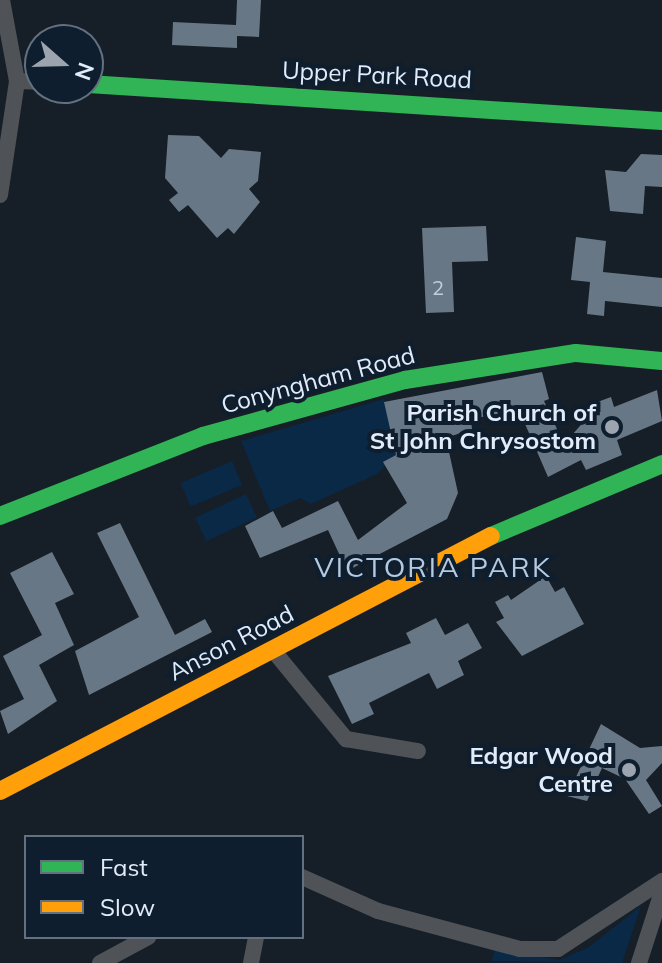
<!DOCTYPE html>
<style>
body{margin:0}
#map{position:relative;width:662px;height:963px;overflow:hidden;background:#161e27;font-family:Mulish,sans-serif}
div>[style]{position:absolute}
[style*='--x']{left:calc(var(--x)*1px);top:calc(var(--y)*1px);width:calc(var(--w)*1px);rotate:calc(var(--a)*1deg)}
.green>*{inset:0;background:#092947;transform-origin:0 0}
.building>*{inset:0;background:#687786}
.street>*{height:16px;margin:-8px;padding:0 8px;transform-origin:8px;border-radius:8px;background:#4f5357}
.fast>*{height:18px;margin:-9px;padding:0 9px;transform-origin:9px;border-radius:9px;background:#30b455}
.slow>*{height:18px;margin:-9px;padding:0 9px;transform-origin:9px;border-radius:9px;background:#ff9f0a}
.dots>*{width:22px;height:22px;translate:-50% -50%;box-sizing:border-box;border:4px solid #0f1e2e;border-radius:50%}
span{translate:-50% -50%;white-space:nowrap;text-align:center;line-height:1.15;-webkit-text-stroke:8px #0f1e2e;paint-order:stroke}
.number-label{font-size:20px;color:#c4cfdc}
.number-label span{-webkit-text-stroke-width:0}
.street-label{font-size:24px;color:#e2ecf8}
.poi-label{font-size:24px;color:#e2ecf8;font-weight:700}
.right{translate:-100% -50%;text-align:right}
.quarter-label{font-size:28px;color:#b6cadf;letter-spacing:2px}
.legend{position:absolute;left:24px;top:835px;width:280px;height:104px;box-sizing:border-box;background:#0f1e2e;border:2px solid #63707f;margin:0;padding:10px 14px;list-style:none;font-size:24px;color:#e2ecf8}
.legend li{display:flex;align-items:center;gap:16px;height:40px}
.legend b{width:40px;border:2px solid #63707f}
.north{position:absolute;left:24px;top:24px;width:80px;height:80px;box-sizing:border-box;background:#0f1e2e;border:2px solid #63707f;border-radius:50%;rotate:110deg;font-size:22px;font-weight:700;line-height:32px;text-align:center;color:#e2ecf8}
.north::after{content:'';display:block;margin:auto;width:28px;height:36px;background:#9ba4af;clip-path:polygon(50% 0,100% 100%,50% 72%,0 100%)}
</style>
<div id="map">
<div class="green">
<div style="clip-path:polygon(384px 399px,398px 453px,377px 474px,311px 504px,300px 498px,270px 511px,241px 441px)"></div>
<div style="left:232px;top:461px;width:26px;height:56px;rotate:67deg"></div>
<div style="left:246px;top:494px;width:26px;height:56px;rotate:65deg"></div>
<div style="clip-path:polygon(641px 906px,622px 963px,492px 961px,495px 949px,559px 960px,589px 947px)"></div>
</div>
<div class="building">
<div style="clip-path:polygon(237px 0,261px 0,259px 37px,237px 36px,237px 48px,172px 45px,173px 22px,236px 25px)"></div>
<div style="clip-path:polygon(168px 135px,199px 136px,221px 158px,229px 149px,261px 152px,258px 181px,249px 189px,260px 202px,234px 234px,228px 228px,217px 238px,188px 205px,179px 212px,169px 200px,178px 193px,165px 178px)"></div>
<div style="clip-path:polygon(641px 154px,662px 155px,662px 187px,645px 186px,643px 214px,610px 211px,605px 170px,626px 172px)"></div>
<div style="clip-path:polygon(486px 226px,488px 261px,452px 262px,454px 312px,426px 313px,422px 228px)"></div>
<div style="clip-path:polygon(576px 237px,606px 241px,603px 272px,662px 278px,662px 307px,605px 301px,604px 316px,587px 314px,590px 282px,571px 280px)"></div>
<div style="clip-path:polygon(542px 372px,549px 399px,544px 401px,564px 444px,587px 418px,584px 407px,611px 397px,614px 407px,657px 390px,662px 421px,617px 440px,622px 455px,586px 470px,581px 460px,548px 477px,519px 410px,471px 419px,472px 429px,446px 438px,458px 493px,447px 519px,347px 571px,328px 530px,260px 558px,245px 526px,273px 511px,282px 528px,338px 501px,358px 540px,407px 503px,383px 462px,396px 455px,384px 402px)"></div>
<div style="clip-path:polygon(120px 523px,175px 635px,205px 619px,212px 632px,89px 695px,75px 651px,139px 617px,97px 533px)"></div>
<div style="clip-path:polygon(52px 552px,74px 594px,55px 603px,74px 645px,39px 665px,57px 701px,8px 734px,0 711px,24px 699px,3px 656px,42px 635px,10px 573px)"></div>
<div style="clip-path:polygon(546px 576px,555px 592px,564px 587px,584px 624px,522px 656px,496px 622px,504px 618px,495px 602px,508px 595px,511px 600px)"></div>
<div style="clip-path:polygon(436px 618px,445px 635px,468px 623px,482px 648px,458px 661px,464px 675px,437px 689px,429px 673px,369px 703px,374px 714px,352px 724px,328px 676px,411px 643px,406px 633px)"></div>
<div style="clip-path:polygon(601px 724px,640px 748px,662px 746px,662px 763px,646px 780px,662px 806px,649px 814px,625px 779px,602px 768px,587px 801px,567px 796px)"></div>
</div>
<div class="street">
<div style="--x:17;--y:81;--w:23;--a:2"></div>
<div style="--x:0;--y:195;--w:115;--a:-81.5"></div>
<div style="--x:17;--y:81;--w:82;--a:-100.5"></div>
<div style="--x:272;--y:649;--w:117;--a:50.6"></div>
<div style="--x:346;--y:739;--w:73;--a:9.5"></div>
<div style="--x:302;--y:877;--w:83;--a:24.1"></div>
<div style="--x:378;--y:911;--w:147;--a:15"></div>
<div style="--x:520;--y:949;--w:38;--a:0"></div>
<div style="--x:558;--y:949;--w:124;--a:-33.2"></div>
<div style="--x:100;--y:963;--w:55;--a:-28.4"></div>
<div style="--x:251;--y:963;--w:26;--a:-79"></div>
<div style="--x:639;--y:963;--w:75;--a:-72.1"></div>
</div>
<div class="fast">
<div style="--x:88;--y:84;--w:575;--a:3.69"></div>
<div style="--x:0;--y:516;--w:218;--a:-21.5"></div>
<div style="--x:203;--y:436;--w:210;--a:-15.5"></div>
<div style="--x:405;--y:380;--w:173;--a:-9"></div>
<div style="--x:576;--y:353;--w:86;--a:5.3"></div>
<div style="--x:491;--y:536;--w:186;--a:-22.8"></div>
</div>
<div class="slow">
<div style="--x:0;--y:791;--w:553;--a:-27.45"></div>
</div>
<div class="dots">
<div style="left:612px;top:427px;background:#9ba4af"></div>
<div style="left:629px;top:770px;background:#9ba4af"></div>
</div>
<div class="number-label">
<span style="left:438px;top:287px">2</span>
</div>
<div class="street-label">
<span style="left:377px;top:75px;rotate:3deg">Upper Park Road</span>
<span style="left:318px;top:380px;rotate:-15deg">Conyngham Road</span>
<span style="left:231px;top:643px;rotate:-27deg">Anson Road</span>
</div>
<div class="poi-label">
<span class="right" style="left:596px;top:427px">Parish Church of<br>St John Chrysostom</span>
<span class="right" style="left:613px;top:770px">Edgar Wood<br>Centre</span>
</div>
<div class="quarter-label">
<span style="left:433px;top:567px">VICTORIA PARK</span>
</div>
<ul class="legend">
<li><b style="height:10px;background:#30b455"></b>Fast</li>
<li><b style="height:10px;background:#ff9f0a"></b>Slow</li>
</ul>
<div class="north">N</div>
</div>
